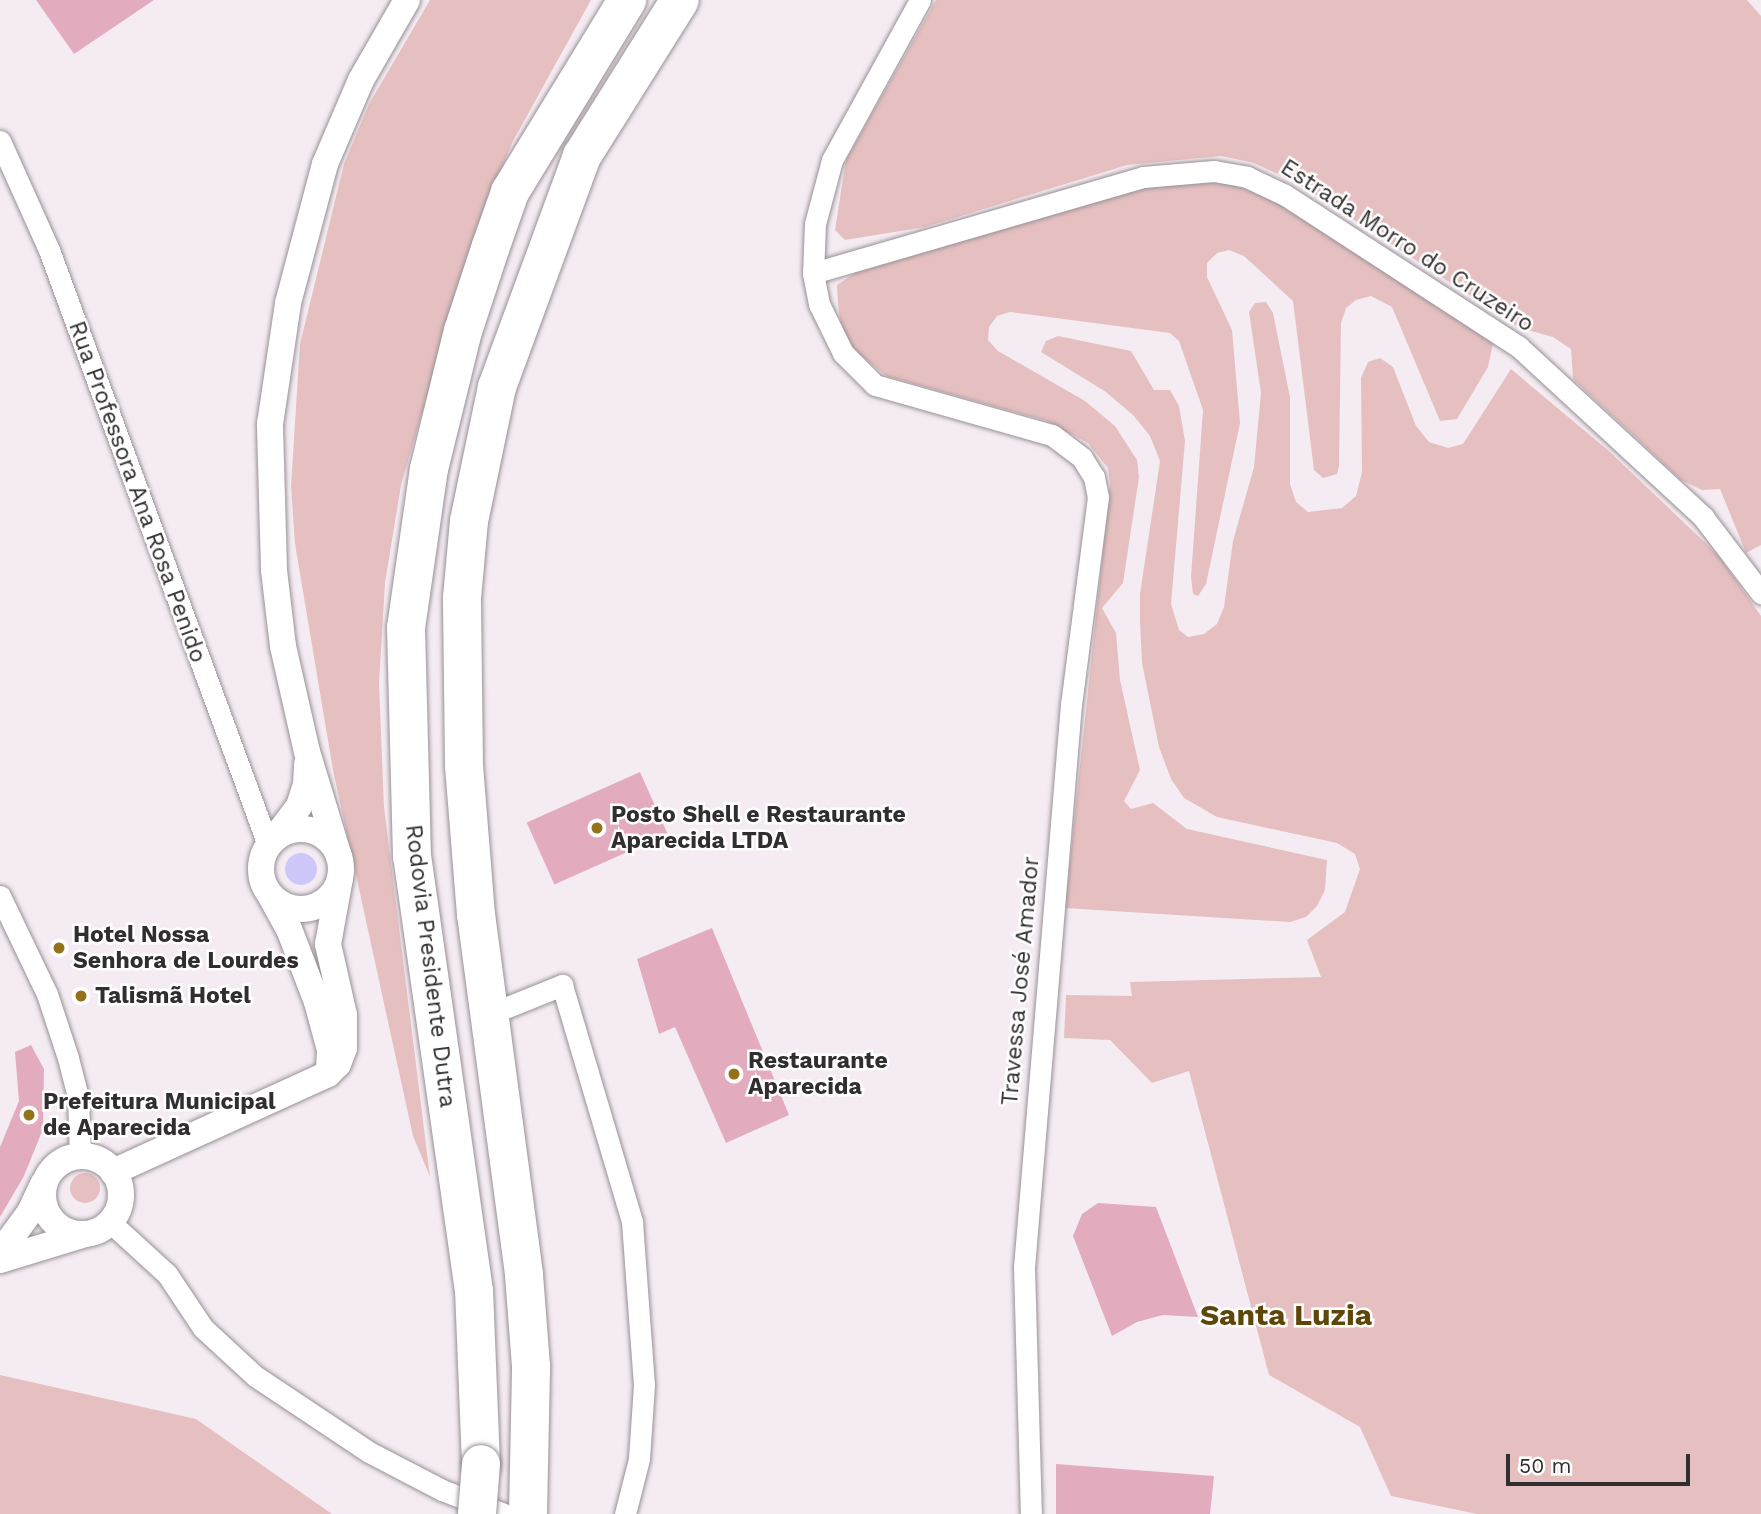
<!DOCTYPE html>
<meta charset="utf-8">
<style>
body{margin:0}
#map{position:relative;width:1761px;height:1514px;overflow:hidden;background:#f4ecf2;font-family:"Work Sans",sans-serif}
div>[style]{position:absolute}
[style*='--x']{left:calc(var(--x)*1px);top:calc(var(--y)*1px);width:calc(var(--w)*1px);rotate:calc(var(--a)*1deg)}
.green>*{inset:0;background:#e6c0c0}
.round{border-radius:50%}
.water>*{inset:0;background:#cec8fa}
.building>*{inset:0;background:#e3acbe;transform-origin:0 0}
.roads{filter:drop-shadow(0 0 2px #989096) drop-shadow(0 0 2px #989096)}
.minor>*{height:21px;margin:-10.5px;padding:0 10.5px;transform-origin:10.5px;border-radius:10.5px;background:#fff}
.tertiary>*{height:26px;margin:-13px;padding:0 13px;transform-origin:13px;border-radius:13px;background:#fff}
.tertiary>.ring{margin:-13px;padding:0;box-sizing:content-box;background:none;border:26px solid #fff;border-radius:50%}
.motorway>*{height:38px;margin:-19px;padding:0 19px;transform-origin:19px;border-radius:19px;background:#fff}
.bridges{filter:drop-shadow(0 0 2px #989096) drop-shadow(0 0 2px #989096)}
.motorway-bridge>*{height:38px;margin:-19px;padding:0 19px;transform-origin:19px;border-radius:19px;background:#fff}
.dots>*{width:19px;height:19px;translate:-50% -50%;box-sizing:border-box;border:4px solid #fff;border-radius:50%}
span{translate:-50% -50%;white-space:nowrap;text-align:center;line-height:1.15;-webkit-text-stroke:5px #fff;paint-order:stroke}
.street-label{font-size:23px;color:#312e30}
.poi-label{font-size:23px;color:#312e30;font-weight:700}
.left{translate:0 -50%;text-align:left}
.district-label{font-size:30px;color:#5d4607;font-weight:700}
.scale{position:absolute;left:1506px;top:1454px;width:184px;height:32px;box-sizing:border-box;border:4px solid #312e30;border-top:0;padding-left:9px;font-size:21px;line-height:24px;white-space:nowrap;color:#312e30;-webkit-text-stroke:5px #fff;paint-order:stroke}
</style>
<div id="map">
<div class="green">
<div style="clip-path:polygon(430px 0,591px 0,513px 141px,475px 232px,401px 485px,385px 583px,379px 683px,384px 807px,430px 1177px,413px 1136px,333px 770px,295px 544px,291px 486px,300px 344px,344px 164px,369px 104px)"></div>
<div style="clip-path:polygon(936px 0,1747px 0,1761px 16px,1761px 545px,1746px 553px,1720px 489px,1702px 490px,1681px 480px,1573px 379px,1571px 349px,1553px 337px,1520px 328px,1299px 184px,1254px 163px,1221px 156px,1127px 165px,925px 227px,845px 240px,835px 230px,846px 160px)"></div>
<div style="clip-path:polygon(1206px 182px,1234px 185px,1286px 206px,1493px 343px,1488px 367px,1457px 419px,1440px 421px,1392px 307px,1371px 296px,1356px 300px,1346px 308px,1341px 323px,1339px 466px,1337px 474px,1323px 478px,1314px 470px,1293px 301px,1244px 256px,1229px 250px,1217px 253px,1207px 263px,1207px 277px,1232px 330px,1240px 423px,1206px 584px,1198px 596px,1193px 594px,1191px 577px,1203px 410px,1179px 341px,1170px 333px,1010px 312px,997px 316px,989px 327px,988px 340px,998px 351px,1085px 401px,1115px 426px,1137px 460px,1139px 477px,1123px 583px,1102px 608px,1116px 633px,1120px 680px,1140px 770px,1124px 801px,1131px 809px,1153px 803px,1187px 829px,1327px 860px,1325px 890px,1317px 906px,1306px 917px,1290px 922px,1065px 908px,1110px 484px,1108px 468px,1088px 443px,1047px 421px,886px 376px,851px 347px,841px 325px,838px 304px,837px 285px,855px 273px,1138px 189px)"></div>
<div style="clip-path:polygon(1266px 302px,1273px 313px,1290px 397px,1290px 484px,1296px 502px,1308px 512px,1342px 508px,1356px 496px,1362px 472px,1361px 378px,1368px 362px,1380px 358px,1393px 367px,1416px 426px,1429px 442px,1448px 448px,1463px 444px,1511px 369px,1610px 452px,1719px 556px,1761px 616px,1761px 1514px,1477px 1514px,1391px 1496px,1360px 1427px,1269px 1375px,1189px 1071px,1152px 1083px,1110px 1040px,1064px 1038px,1066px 995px,1132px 996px,1130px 982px,1321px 977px,1307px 940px,1345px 912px,1360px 869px,1355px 854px,1337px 843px,1217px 817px,1184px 798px,1171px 779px,1159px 747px,1142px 663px,1140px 623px,1140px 594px,1160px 461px,1150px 436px,1134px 416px,1106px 392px,1041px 352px,1046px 341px,1058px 336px,1131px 351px,1154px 390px,1170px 390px,1179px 406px,1185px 441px,1171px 604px,1179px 630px,1188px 637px,1204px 634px,1217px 624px,1224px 607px,1233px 541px,1254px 467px,1261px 393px,1249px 312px,1255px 303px)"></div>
<div class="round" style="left:70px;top:1173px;width:30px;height:30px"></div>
<div style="clip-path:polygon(0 1375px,196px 1419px,332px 1514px,0 1514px)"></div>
</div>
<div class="water">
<div class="round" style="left:285px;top:853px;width:32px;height:32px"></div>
</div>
<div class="building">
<div style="clip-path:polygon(36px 0,154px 0,74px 54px)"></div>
<div style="left:640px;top:772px;width:68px;height:124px;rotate:66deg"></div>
<div style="clip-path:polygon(712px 928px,789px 1115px,726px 1143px,675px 1027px,659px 1034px,637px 959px)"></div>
<div style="clip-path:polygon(31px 1045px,44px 1069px,43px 1129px,24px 1176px,0 1217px,0 1147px,19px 1101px,15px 1052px)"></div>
<div style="clip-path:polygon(1098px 1203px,1156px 1207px,1198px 1317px,1163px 1315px,1137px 1322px,1112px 1336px,1073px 1236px,1082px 1214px)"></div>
<div style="clip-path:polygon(1056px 1464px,1214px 1476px,1210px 1514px,1056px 1514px)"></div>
</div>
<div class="roads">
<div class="minor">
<div style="--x:920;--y:0;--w:183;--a:118.8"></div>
<div style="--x:832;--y:160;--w:66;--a:104.9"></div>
<div style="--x:815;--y:224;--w:49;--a:92.3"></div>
<div style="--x:813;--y:273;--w:32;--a:79"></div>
<div style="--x:819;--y:304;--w:55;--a:63.9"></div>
<div style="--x:843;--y:353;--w:45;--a:45"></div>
<div style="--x:875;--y:385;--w:184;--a:15.8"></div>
<div style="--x:1052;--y:435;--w:38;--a:37"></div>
<div style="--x:1082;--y:458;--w:22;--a:58"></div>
<div style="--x:1094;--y:477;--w:20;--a:79"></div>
<div style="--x:1098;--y:497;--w:209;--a:97.4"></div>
<div style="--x:1071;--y:704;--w:565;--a:94.77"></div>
<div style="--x:1024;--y:1267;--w:247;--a:88.4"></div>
<div style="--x:0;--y:141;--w:120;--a:65.8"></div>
<div style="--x:49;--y:250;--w:634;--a:69.79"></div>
<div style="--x:813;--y:273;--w:344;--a:-16.2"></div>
<div style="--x:1143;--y:177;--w:71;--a:-4.8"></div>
<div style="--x:1214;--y:171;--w:34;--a:10"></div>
<div style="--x:1247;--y:177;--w:42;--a:25.3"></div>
<div style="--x:1285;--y:195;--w:279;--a:33"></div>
<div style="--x:1519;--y:347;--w:251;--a:42.7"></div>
<div style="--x:1703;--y:517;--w:96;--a:52.7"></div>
<div style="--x:0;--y:896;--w:109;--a:64.4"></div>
<div style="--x:47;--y:994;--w:67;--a:71.8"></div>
<div style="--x:68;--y:1058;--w:40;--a:75.6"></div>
<div style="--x:78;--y:1097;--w:59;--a:88.1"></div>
<div style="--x:490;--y:1014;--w:78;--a:-21.9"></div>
<div style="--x:562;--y:985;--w:247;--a:73.5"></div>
<div style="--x:632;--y:1222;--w:163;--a:85.8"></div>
<div style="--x:644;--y:1385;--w:74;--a:93.9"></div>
<div style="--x:639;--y:1459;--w:57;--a:104.3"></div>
<div style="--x:110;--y:1222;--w:77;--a:42.4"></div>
<div style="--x:167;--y:1274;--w:65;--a:56.3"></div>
<div style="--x:203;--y:1328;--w:71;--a:42.7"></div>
<div style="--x:255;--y:1376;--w:137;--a:33.7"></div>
<div style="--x:369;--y:1452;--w:82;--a:27.5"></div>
<div style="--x:442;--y:1490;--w:66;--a:21.2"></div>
</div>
<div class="tertiary">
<div class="ring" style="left:261px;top:829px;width:54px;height:54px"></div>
<div style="--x:275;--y:838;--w:40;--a:-53"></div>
<div style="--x:299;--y:806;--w:22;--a:-72"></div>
<div style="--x:306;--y:785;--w:21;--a:-87"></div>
<div style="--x:339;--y:857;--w:110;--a:-106.9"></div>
<div style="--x:307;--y:752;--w:109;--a:-102.8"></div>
<div style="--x:283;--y:646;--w:77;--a:-96.8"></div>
<div style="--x:274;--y:570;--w:146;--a:-91.6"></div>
<div style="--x:270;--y:424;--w:122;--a:-81.5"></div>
<div style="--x:288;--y:303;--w:144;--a:-75.1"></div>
<div style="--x:325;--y:164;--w:91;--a:-66.8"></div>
<div style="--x:361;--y:80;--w:92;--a:-60.1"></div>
<div style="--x:270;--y:895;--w:39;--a:61"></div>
<div style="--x:289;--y:929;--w:78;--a:69"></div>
<div style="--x:317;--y:1002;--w:50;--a:74.8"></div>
<div style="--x:330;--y:1050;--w:19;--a:93"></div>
<div class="ring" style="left:43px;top:1156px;width:52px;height:52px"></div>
<div style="--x:113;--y:1172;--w:236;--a:-24.5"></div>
<div style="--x:328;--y:1074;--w:14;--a:-45"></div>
<div style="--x:338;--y:1064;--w:17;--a:-69"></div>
<div style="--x:344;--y:1048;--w:33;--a:-90"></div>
<div style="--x:344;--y:1015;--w:73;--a:-102.7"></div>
<div style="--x:328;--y:944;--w:67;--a:-79.7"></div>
<div style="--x:0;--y:1253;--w:51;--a:-53.8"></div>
<div style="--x:30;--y:1212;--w:31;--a:-65"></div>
<div style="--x:0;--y:1260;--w:89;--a:-17"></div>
</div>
<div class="motorway">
<div style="--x:481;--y:1464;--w:173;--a:-92.3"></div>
<div style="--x:474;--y:1291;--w:438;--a:-98.1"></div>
<div style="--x:412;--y:857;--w:229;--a:-91.5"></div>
<div style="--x:406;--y:628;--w:161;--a:-81.8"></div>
<div style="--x:429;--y:469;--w:142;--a:-76.2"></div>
<div style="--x:463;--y:331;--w:89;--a:-71.8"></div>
<div style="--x:491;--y:246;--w:57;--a:-70.6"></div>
<div style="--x:510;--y:192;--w:225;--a:-58.6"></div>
<div style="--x:528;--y:1514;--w:148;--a:-88.8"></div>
<div style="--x:531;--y:1366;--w:92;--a:-94.4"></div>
<div style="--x:524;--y:1274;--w:362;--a:-97.6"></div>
<div style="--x:476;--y:915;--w:150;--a:-94.6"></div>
<div style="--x:464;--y:765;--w:167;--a:-90.7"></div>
<div style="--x:462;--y:598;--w:77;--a:-84.8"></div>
<div style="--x:469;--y:521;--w:137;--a:-78.2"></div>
<div style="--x:497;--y:387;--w:246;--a:-69.8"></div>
<div style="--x:582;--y:156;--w:184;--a:-57.9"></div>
</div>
</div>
<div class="bridges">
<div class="motorway-bridge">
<div style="--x:477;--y:1514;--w:50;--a:-85.4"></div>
</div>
</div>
<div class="dots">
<div style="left:597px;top:828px;background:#937219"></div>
<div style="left:59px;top:948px;background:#937219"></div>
<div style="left:81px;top:996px;background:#937219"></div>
<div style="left:734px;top:1074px;background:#937219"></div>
<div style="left:29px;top:1115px;background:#937219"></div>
</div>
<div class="street-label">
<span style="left:1407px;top:246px;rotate:33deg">Estrada Morro do Cruzeiro</span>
<span style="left:137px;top:492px;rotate:70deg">Rua Professora Ana Rosa Penido</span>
<span style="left:430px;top:966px;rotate:83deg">Rodovia Presidente Dutra</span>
<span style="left:1021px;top:981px;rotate:-85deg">Travessa José Amador</span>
</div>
<div class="poi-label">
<span class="left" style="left:611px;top:828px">Posto Shell e Restaurante<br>Aparecida LTDA</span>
<span class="left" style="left:73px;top:948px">Hotel Nossa<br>Senhora de Lourdes</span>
<span class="left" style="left:95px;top:996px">Talismã Hotel</span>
<span class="left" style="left:748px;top:1074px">Restaurante<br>Aparecida</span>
<span class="left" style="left:43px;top:1115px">Prefeitura Municipal<br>de Aparecida</span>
</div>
<div class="district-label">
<span style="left:1286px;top:1315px">Santa Luzia</span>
</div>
<div class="scale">50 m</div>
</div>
